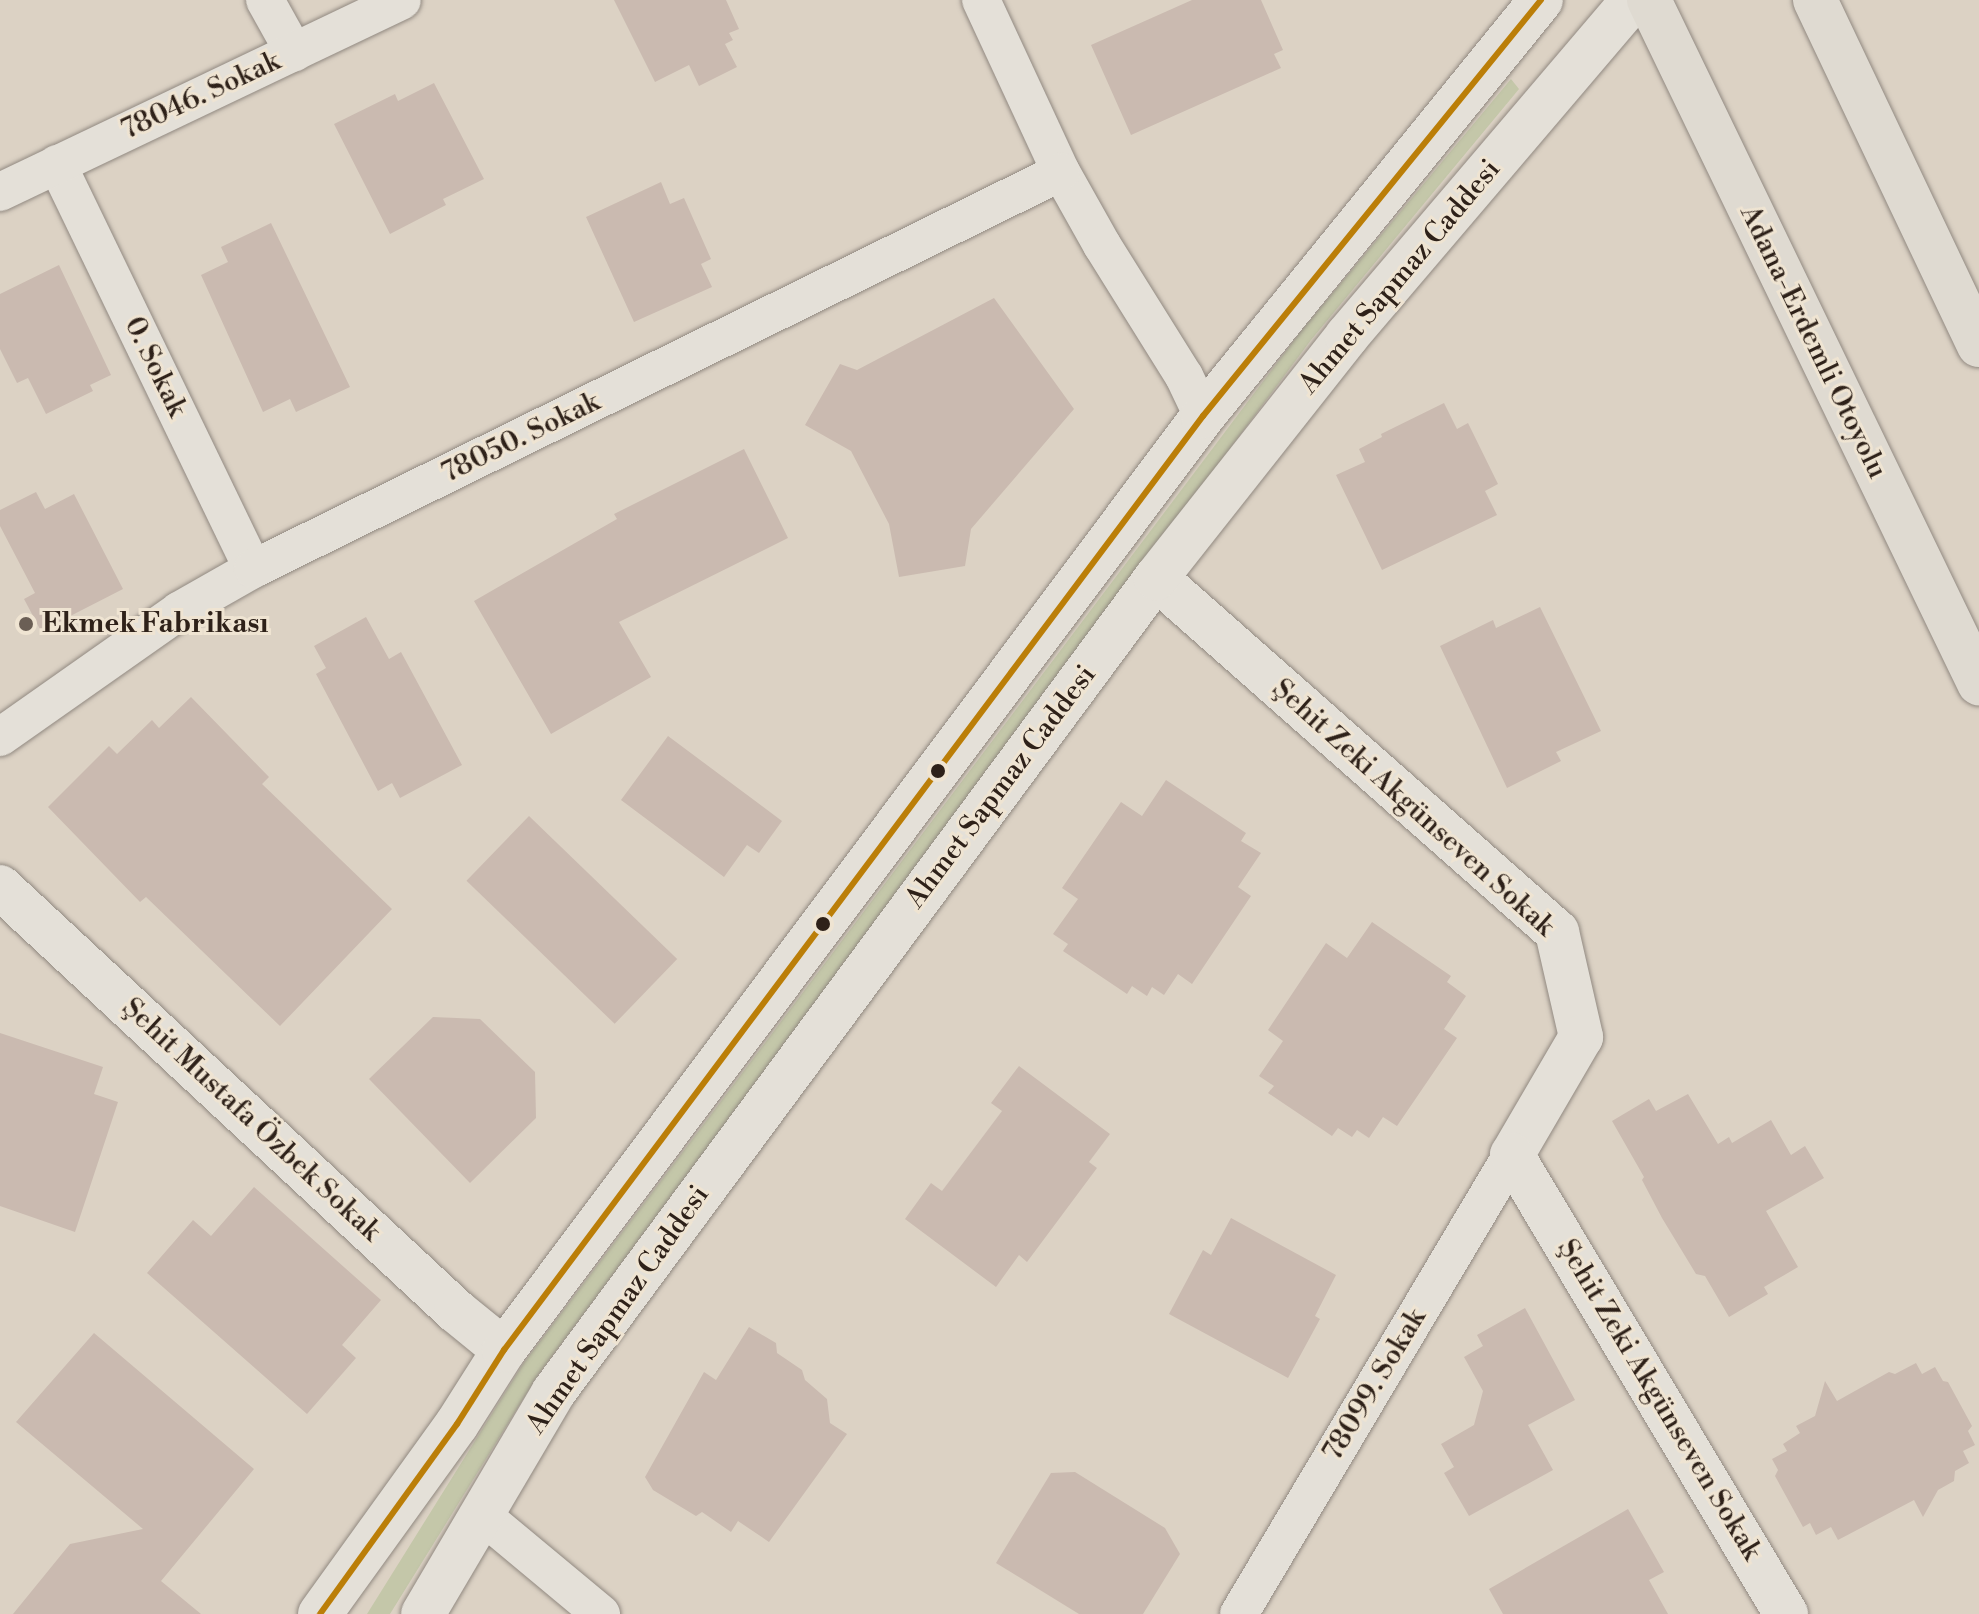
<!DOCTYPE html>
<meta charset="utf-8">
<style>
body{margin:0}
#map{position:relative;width:1979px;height:1614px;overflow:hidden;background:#dcd2c4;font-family:"Libre Bodoni",serif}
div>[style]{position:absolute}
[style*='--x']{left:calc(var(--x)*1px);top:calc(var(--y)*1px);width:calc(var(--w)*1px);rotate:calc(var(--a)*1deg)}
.green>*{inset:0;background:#c4c7a9}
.building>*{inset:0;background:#cabab0;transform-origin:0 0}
.roads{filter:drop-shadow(0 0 2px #918981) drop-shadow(0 0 2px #918981)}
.minor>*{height:38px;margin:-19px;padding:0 19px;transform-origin:19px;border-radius:19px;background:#e4e0d8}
.tertiary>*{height:44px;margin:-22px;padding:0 22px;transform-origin:22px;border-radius:22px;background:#e4e0d8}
.secondary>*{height:44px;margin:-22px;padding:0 22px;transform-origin:22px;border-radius:22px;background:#e4e0d8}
.motorway>*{height:44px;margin:-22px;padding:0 22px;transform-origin:22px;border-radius:22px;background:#dfdad1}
.bus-1>*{height:6px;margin:-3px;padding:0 3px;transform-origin:3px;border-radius:3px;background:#bb7e08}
.dots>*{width:22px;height:22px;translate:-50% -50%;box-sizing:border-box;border:4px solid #efe4d2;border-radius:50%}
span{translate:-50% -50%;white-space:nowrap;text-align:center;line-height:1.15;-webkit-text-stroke:6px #efe4d2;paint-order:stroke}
.street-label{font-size:28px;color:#2e2119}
.poi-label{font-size:28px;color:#2e2119;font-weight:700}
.left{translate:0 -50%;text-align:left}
</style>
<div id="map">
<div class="green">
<div style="clip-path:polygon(1511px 79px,1519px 89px,1311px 340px,538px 1375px,390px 1614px,367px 1614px,523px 1364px,1301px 331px)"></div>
</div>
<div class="building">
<div style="clip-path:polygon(614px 0,726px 0,739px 29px,729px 33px,733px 40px,725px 44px,737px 67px,699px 86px,689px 65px,655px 82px)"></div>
<div style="clip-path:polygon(1192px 0,1261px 0,1283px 50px,1274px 54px,1281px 68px,1131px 135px,1091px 45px)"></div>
<div style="clip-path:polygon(434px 83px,484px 179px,443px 199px,446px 205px,390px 234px,334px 124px,395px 94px,398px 101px)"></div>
<div style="clip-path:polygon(661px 182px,670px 204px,684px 198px,711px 259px,701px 264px,712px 287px,634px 322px,586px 217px)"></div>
<div style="clip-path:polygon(271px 223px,350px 387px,296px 412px,290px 399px,263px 412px,201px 275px,228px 262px,221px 247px)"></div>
<div style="clip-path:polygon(59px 265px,111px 375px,90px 385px,93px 391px,46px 414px,28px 378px,17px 383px,0 349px,0 294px)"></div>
<div style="clip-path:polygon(994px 298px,1074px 409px,971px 529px,965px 566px,899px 577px,889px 524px,851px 451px,805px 425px,840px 364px,857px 370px)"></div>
<div style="clip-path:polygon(1444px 403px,1457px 429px,1468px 423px,1498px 484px,1485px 491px,1497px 515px,1382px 570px,1336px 475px,1365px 462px,1359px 449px,1382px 437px,1381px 434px)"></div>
<div style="clip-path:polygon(744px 449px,788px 538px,619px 622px,651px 677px,551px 734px,474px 601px,617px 519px,614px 514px)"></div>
<div style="clip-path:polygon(36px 492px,45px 509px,74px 494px,123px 589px,41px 631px,24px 599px,35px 593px,0 526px,0 510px)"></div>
<div style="clip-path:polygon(1540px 607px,1601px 731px,1556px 752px,1561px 761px,1507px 788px,1440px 646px,1493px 620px,1496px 628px)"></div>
<div style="clip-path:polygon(366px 617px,389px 659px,401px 652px,462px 765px,400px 798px,392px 783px,378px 791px,316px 674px,326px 668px,314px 646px)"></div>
<div style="clip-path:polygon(191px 697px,269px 777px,262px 784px,392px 909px,280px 1026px,146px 897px,140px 902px,48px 807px,109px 746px,117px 754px,152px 720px,159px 728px)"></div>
<div style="clip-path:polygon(668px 736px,782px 821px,759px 853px,747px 845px,724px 877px,621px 800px)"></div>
<div style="clip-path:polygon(1166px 780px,1246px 833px,1241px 841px,1261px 853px,1238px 887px,1251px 896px,1192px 984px,1178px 974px,1164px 995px,1152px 987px,1147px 996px,1132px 986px,1127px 994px,1063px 951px,1068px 944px,1053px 934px,1078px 899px,1062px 888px,1121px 802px,1142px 816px)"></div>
<div style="left:529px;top:816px;width:206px;height:90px;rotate:44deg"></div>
<div style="clip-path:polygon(1372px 922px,1451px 976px,1447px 982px,1466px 996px,1444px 1029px,1457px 1038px,1397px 1126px,1383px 1117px,1369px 1138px,1357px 1130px,1352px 1137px,1338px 1128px,1332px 1136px,1268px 1093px,1274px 1086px,1259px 1076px,1283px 1041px,1268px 1030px,1326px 943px,1347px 958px)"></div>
<div style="clip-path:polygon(433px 1017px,480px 1019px,535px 1072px,536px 1118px,470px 1183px,369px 1079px)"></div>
<div style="clip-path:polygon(0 1033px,103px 1067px,94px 1094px,118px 1102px,75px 1232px,0 1206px)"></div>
<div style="clip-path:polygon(1019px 1066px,1110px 1134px,1089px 1162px,1097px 1168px,1027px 1262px,1019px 1255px,996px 1287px,905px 1219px,931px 1183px,942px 1191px,1002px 1111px,991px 1103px)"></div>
<div style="clip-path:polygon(1688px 1094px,1718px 1144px,1729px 1137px,1732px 1143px,1771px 1120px,1791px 1155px,1805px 1146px,1824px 1178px,1766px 1211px,1798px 1267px,1764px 1287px,1768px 1294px,1729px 1317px,1705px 1276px,1696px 1274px,1662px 1218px,1642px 1180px,1644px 1177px,1612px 1121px,1649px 1099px,1656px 1111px)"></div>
<div style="clip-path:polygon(254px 1187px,381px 1300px,342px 1345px,356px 1358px,307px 1414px,147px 1273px,193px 1220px,211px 1236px)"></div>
<div style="clip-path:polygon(1231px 1218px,1336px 1275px,1315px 1316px,1320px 1319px,1288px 1378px,1169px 1314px,1203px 1250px,1211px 1255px)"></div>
<div style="clip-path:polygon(1525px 1308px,1575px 1400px,1528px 1425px,1553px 1470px,1469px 1516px,1444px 1473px,1454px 1467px,1441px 1444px,1474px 1425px,1483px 1391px,1464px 1357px,1483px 1346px,1477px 1335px)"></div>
<div style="clip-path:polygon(749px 1327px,776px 1343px,777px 1353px,802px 1370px,805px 1380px,827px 1399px,830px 1423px,847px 1434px,769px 1542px,738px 1521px,731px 1532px,702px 1512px,696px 1516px,653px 1490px,645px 1477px,704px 1372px,716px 1380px)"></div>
<div style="clip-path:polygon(94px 1333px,254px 1469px,161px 1581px,201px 1614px,13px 1614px,70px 1544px,143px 1529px,16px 1422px)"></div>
<div style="clip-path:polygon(1916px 1363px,1922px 1374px,1935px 1367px,1943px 1381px,1948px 1382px,1972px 1426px,1968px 1431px,1975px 1445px,1963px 1451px,1969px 1463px,1955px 1471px,1954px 1481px,1938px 1490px,1923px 1517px,1914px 1500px,1838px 1540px,1831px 1527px,1816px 1535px,1810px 1523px,1803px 1527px,1775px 1476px,1778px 1470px,1772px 1459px,1787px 1451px,1783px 1444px,1800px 1433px,1796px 1426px,1815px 1416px,1825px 1381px,1837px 1401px,1889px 1372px,1895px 1374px)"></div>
<div style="clip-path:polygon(1075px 1472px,1165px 1528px,1180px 1554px,1143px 1614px,1079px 1614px,996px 1563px,1051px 1473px)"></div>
<div style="clip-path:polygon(1628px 1509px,1664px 1572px,1649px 1580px,1668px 1614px,1503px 1614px,1489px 1589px)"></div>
</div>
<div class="roads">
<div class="minor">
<div style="--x:265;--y:0;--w:60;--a:60.9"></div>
<div style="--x:981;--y:0;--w:190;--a:65.1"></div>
<div style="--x:1061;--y:172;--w:84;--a:60.7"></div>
<div style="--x:1102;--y:245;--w:155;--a:58"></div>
<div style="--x:1184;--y:376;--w:44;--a:64.6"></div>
<div style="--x:57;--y:164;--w:450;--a:64.2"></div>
<div style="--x:0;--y:192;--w:445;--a:-25.5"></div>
<div style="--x:0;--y:737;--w:219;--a:-35.1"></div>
<div style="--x:179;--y:611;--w:85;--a:-29.6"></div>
<div style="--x:253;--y:569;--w:900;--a:-26.17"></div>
<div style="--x:482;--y:1515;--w:155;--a:39.8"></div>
<div style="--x:1239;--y:1614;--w:534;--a:-59.26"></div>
</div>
<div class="tertiary">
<div style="--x:1156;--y:578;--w:535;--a:41.44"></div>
<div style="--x:1557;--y:932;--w:108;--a:77.1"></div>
<div style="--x:1581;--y:1037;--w:137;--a:120.3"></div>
<div style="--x:1512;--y:1155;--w:535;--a:59.16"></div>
</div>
<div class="secondary">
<div style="--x:0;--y:887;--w:623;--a:42.92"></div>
<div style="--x:456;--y:1311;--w:62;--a:39.1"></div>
<div style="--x:320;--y:1614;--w:234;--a:-54.2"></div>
<div style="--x:457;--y:1424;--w:88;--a:-57.6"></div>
<div style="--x:504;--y:1350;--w:1167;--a:-53.19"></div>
<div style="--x:1203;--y:416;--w:536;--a:-50.91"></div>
<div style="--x:423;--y:1614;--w:256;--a:-59.5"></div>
<div style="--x:553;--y:1393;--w:1014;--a:-53.5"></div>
<div style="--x:1156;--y:578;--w:308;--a:-51.7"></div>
<div style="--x:1347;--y:336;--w:441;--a:-49.6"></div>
</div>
<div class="motorway">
<div style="--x:1649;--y:0;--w:759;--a:64.21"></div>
<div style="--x:1815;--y:0;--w:382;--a:64.6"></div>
</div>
</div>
<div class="bus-1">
<div style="--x:320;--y:1614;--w:234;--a:-54.2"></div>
<div style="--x:457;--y:1424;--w:88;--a:-57.6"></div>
<div style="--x:504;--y:1350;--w:1167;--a:-53.19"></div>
<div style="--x:1203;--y:416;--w:536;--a:-50.91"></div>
</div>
<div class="dots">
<div style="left:26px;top:624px;background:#6b5f55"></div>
<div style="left:938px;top:771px;background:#2e2119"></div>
<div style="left:823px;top:924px;background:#2e2119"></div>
</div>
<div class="street-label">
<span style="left:201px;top:96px;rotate:-25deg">78046. Sokak</span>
<span style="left:1400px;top:277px;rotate:-50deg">Ahmet Sapmaz Caddesi</span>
<span style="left:1813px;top:342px;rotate:64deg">Adana-Erdemli Otoyolu</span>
<span style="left:155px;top:367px;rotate:64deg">0. Sokak</span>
<span style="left:521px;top:438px;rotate:-26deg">78050. Sokak</span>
<span style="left:1001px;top:787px;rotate:-53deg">Ahmet Sapmaz Caddesi</span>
<span style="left:1413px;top:808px;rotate:42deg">Şehit Zeki Akgünseven Sokak</span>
<span style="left:251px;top:1120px;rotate:43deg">Şehit Mustafa Özbek Sokak</span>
<span style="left:618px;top:1310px;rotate:-55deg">Ahmet Sapmaz Caddesi</span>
<span style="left:1375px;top:1385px;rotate:-59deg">78099. Sokak</span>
<span style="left:1659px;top:1400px;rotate:59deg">Şehit Zeki Akgünseven Sokak</span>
</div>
<div class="poi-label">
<span class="left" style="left:42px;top:624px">Ekmek Fabrikası</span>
</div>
</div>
